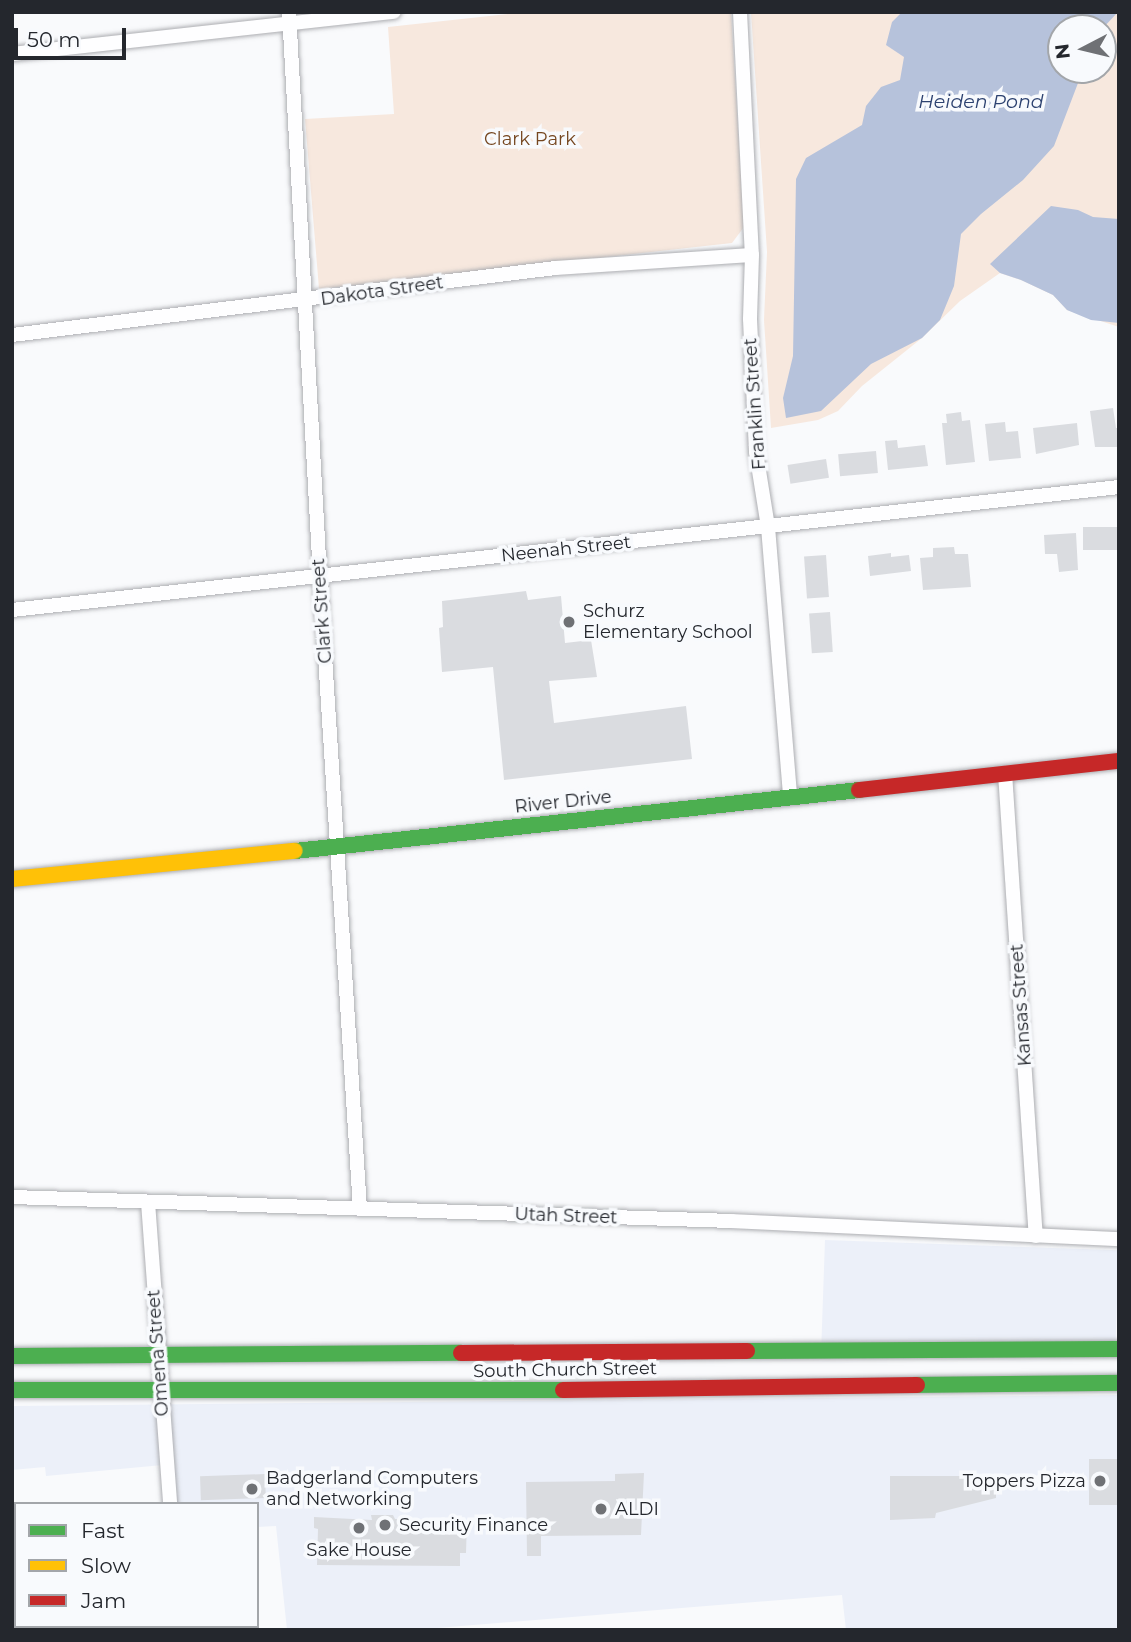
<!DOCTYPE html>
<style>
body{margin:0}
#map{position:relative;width:1131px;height:1642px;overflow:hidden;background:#f9fafc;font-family:Montserrat,sans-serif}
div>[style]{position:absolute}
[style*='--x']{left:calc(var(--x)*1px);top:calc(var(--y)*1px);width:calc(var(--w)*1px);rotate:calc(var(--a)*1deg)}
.built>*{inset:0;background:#ecf0f9;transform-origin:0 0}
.green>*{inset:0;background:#f7e8de}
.water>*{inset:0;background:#b6c2db}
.building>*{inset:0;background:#dadce0;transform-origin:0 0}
.roads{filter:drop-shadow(0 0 2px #adaeb2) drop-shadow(0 0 2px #adaeb2)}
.street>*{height:14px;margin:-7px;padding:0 7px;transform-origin:7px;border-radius:7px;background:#fefeff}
.fast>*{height:16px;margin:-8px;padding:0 8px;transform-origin:8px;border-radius:8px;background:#4caf50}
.slow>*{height:16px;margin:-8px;padding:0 8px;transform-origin:8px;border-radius:8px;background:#ffc107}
.jam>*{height:16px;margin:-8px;padding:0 8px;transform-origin:8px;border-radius:8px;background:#c62828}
.dots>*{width:19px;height:19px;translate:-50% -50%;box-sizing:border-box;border:4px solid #f8fafd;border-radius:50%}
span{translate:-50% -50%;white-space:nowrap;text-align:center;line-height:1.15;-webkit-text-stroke:7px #f8fafd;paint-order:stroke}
.park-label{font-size:18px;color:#75461f}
.street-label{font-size:18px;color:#24272d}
.poi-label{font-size:18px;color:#24272d}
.left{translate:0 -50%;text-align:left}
.right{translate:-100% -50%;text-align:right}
.water-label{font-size:19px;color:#2d4270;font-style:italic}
.frame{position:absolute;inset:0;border:14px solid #24272d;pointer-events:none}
.legend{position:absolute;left:14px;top:1502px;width:245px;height:126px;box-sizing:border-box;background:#f8fafd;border:2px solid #a3a6aa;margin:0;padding:9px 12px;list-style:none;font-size:21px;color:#24272d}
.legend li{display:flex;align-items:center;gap:14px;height:35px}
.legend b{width:35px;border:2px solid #a3a6aa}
.north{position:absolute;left:1047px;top:14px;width:70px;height:70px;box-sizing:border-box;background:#f8fafd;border:2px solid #a3a6aa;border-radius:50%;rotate:263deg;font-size:19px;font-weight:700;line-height:28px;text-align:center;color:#24272d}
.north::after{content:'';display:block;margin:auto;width:24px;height:32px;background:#6f7175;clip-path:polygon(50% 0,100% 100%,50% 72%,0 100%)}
.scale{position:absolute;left:14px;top:28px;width:112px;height:32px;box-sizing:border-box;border:4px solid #24272d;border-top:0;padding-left:9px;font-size:21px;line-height:24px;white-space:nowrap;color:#24272d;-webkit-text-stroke:5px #f8fafd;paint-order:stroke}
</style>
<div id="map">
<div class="built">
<div style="left:825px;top:1240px;width:294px;height:102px;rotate:2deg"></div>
<div style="clip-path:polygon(1119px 1395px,1119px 1630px,846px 1630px,842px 1595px,413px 1630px,287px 1630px,276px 1526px,257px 1527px,257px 1504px,177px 1504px,173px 1464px,46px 1476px,45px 1467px,12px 1470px,12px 1406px)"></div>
</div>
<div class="green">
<div style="clip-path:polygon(526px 12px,731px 12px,744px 227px,732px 243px,319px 289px,305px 119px,394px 114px,388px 27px)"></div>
<div style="clip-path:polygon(evenodd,751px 12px,1119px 12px,1119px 327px,1067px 310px,1053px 295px,1021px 280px,1000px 273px,960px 301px,922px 338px,862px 386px,838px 411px,818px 420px,771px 428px,764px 320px,767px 252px,751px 12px,1061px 28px,1103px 28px,1103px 70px,1061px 70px,1061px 28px)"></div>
</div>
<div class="water">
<div style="clip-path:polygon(902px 12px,1118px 12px,1103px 28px,1061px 28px,1061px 70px,1083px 70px,1054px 146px,1023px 180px,981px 214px,961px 234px,954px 286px,940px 320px,922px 338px,871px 364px,821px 411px,786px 418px,783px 398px,793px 356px,796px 179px,806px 158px,862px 125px,866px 106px,881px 87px,900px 80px,904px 57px,886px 45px,892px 22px)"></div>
<div style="clip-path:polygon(1051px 206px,1078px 210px,1093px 217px,1119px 219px,1119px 323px,1091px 320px,1067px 310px,1053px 295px,1021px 280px,1000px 273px,990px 264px)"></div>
</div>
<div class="building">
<div style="clip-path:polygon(1113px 408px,1116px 428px,1119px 428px,1119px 447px,1095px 447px,1090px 411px)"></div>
<div style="clip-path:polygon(961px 412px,962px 421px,970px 420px,975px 462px,946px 465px,942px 423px,947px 423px,946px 414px)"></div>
<div style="clip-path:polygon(1005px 422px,1006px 432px,1018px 431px,1021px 458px,989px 461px,985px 424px)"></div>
<div style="clip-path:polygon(1077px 423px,1079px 445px,1036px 454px,1033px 428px)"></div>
<div style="clip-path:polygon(897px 440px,898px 448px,925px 445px,928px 466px,888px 470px,885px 441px)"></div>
<div style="left:876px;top:451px;width:22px;height:38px;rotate:85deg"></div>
<div style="left:826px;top:459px;width:19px;height:39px;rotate:81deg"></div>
<div style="left:1119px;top:527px;width:23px;height:36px;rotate:90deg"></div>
<div style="clip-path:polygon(1076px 533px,1078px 570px,1059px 572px,1057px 554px,1045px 554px,1044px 535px)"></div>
<div style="clip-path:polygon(954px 547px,955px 554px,968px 554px,971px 587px,923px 590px,920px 558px,933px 557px,933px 548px)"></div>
<div style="clip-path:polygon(891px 553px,891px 557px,909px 555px,911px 571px,870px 576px,868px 556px)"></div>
<div style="left:826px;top:555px;width:42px;height:22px;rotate:86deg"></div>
<div style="clip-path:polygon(526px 591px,528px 600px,561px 596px,565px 643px,591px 640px,597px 677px,549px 681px,554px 723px,686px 706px,692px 759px,504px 780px,493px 667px,442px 672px,439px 628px,443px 627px,442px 601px)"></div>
<div style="left:830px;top:612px;width:40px;height:21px;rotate:86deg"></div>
<div style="left:1089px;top:1459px;width:30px;height:46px"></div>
<div style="clip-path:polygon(644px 1473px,641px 1535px,541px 1536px,541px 1556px,527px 1556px,526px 1482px,615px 1481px,615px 1474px)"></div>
<div style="left:265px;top:1474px;width:24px;height:65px;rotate:88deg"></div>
<div style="clip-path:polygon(890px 1476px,965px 1476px,996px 1481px,996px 1498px,936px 1513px,935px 1518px,890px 1520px)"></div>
<div style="clip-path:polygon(371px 1515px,393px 1515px,395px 1519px,467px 1520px,466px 1553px,460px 1553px,460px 1566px,317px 1565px,318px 1529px,314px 1528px,314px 1517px,372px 1520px)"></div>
</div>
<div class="roads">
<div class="street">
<div style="--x:289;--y:12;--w:566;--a:86.86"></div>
<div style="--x:320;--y:577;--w:633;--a:86.38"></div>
<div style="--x:740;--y:12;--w:243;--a:87.2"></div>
<div style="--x:752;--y:255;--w:64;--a:91.8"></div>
<div style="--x:750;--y:319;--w:133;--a:87.4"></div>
<div style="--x:756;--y:452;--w:76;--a:80.9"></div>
<div style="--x:768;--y:527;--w:270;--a:85.3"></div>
<div style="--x:12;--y:54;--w:384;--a:-6.3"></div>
<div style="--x:12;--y:335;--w:547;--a:-7.03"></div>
<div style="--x:555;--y:268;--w:197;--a:-3.8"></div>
<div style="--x:12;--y:610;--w:1114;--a:-6.34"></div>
<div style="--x:1005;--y:773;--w:464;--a:86.2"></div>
<div style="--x:12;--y:1197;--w:720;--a:1.91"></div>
<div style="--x:732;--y:1221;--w:387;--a:2.7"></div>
<div style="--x:148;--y:1202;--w:303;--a:85.8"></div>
<div style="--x:181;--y:1626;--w:4;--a:90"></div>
</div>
<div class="fast">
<div style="--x:295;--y:851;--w:567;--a:-6.17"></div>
<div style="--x:747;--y:1351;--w:372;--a:-0.3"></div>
<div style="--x:12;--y:1356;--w:449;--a:-0.4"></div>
<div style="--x:917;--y:1385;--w:202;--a:-0.6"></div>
<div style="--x:12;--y:1390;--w:551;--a:0"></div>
</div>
<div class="slow">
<div style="--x:12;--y:879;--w:284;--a:-5.7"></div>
</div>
<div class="jam">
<div style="--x:859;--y:790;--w:262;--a:-6.4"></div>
<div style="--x:461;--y:1353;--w:286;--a:-0.4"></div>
<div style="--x:563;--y:1390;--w:354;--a:-0.8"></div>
</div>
</div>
<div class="dots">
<div style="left:569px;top:622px;background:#6f7175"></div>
<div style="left:1100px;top:1481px;background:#6f7175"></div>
<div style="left:252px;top:1489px;background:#6f7175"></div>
<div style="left:601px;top:1509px;background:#6f7175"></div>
<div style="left:385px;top:1525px;background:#6f7175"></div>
<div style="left:359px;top:1528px;background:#6f7175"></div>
</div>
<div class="park-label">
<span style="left:530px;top:139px">Clark Park</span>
</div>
<div class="street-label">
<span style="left:382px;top:291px;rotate:-8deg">Dakota Street</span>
<span style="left:755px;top:404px;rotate:-94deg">Franklin Street</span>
<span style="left:566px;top:549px;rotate:-6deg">Neenah Street</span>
<span style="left:322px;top:611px;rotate:-94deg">Clark Street</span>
<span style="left:563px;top:802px;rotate:-6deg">River Drive</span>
<span style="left:1021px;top:1005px;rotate:-94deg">Kansas Street</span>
<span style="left:566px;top:1216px;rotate:2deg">Utah Street</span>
<span style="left:158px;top:1353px;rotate:-94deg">Omena Street</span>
<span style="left:565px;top:1370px;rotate:-1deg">South Church Street</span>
</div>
<div class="poi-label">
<span class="left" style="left:583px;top:622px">Schurz<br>Elementary School</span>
<span class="left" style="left:266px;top:1489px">Badgerland Computers<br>and Networking</span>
<span class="right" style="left:1086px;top:1481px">Toppers Pizza</span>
<span class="left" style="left:615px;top:1509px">ALDI</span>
<span class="left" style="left:399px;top:1525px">Security Finance</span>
<span style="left:359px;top:1550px">Sake House</span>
</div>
<div class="water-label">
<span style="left:981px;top:102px">Heiden Pond</span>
</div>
<div class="frame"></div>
<ul class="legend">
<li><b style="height:9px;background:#4caf50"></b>Fast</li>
<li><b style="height:9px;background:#ffc107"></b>Slow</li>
<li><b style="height:9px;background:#c62828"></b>Jam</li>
</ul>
<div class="north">N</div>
<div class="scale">50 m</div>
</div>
